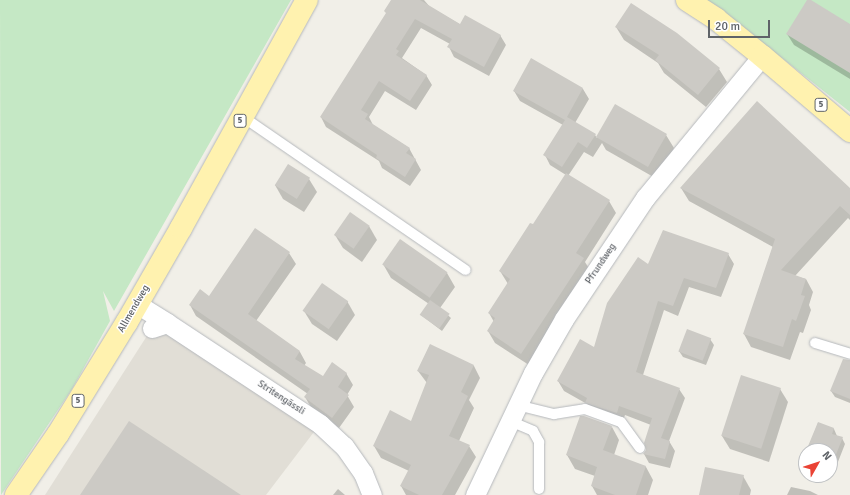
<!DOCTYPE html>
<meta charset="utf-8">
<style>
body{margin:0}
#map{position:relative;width:850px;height:495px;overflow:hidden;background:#f1efe8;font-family:Signika,sans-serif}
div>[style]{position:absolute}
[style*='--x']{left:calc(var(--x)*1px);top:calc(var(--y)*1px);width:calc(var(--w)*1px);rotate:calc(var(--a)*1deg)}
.education>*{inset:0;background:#e1ded6}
.green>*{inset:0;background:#c5e8c5}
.shadow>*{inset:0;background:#0003}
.building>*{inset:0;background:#cccac5;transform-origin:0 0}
.roads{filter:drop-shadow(0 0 1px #b5b8bc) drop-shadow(0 0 1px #b5b8bc)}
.lane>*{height:10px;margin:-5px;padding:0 5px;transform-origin:5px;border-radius:5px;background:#fff}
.street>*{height:19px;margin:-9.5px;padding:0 9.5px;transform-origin:9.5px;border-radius:9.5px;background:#fff}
.primary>*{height:22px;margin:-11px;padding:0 11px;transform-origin:11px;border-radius:11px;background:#fff2af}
span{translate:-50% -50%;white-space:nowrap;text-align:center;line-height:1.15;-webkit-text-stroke:3px #fff;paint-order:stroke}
.shield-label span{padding:1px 3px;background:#fff;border:1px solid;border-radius:3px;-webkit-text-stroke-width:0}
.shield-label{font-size:9px;color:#5f6368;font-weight:700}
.street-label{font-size:10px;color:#5f6368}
.north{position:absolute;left:798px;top:443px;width:40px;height:40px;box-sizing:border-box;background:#fff;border:1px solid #bfc1c3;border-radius:50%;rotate:51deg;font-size:11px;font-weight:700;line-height:16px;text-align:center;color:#5f6368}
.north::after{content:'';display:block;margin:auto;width:14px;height:18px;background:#ea4335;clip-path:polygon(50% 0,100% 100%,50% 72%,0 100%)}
.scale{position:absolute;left:708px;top:20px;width:62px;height:18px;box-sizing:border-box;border:2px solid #5f6368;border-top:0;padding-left:5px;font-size:12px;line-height:14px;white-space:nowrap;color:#5f6368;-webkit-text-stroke:3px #fff;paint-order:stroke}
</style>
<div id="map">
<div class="education">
<div style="clip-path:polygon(167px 323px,320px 424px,266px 495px,45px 495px,152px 328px)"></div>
</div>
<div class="green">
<div style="clip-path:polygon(0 0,291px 0,114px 311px,103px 291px,110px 321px,72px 389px,1px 495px)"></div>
<div style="clip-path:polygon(702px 0,850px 0,850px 112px,782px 58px)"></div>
</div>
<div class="shadow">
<div style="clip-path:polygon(392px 0,424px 0,430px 7px,461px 25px,500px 35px,506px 45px,489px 76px,454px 57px,449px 47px,450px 44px,421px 28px,402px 58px,426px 75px,432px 85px,416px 110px,385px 91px,369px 117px,373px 125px,409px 148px,421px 170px,410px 186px,382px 168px,379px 161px,326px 127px,321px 117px,387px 14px,385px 11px)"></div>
<div style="clip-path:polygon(809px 0,850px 25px,850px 79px,794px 45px,787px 34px)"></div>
<div style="clip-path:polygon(616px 27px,719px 69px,727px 82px,706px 107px,664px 73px,658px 63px,624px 40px)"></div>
<div style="clip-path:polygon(531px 60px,583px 89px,589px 99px,575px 123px,595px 135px,597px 138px,616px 106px,666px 135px,674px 148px,657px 179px,606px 150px,602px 143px,593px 157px,584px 152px,568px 176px,609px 201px,616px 213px,585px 262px,590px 270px,529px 365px,495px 343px,488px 331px,494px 322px,489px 313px,508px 284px,500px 271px,534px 226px,566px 175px,550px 165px,545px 155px,563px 125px,520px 101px,514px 91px)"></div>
<div style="clip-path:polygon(309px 179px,317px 192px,304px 212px,283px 199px,275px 185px)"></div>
<div style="clip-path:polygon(681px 188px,850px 190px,850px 220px,848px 218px,795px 276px,806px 279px,813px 292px,809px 305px,811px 310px,803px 333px,800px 332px,790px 360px,751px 347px,744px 334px,773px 247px,689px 201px)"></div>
<div style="clip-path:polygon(369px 226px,377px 240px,362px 262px,343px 248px,335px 235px)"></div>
<div style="clip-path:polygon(289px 253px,296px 264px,256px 321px,300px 352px,306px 363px,304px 366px,323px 378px,346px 373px,353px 385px,347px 395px,354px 407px,339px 428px,312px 409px,305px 397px,308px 394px,196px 316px,190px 305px,210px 297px)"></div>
<div style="clip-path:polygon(728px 254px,734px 264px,721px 297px,689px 287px,678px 316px,664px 310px,643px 375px,679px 389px,685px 398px,669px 441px,675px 451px,670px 468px,649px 463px,644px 454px,647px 451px,651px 425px,625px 415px,622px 423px,592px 412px,587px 404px,564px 391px,558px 381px,594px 348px,649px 265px)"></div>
<div style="clip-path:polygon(383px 264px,447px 273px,455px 287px,440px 308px,451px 318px,442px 331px,421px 315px,429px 304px,391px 278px)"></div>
<div style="clip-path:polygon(347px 301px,355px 315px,337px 341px,312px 324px,304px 311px)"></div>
<div style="clip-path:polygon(710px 339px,714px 345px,706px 365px,683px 357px,679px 351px)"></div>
<div style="clip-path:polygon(430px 345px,474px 366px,480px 378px,469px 400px,474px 408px,459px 441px,469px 446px,476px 457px,455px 495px,406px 495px,401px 486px,409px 471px,381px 458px,374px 446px,412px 422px,427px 383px,418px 371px)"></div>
<div style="clip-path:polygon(850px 366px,850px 403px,835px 397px,831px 391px)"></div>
<div style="clip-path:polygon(780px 389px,788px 402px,769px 462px,730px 449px,722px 436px)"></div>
<div style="clip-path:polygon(818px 423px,834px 429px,837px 436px,842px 438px,845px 444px,836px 467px,830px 465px,830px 451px,807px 451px)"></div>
<div style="clip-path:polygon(612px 427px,619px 440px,614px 455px,646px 467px,653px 480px,648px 495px,597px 495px,592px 486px,595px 476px,575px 469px,567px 455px)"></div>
<div style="clip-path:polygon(743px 476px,751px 490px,750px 495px,700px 495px)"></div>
<div style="clip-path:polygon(791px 487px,810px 491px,818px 495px,787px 495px)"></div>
<div style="clip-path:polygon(338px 489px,345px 495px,333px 495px)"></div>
</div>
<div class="building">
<div style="clip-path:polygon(391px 0,420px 0,460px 24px,465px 15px,501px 35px,484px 67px,447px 47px,452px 39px,415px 19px,396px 49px,399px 51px,396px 55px,427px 75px,410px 101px,379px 81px,361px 110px,368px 114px,365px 119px,410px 148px,406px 153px,416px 159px,405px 177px,376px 158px,377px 155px,320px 117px,386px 13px,384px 11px)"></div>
<div style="clip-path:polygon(807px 0,811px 0,850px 24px,850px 73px,786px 34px)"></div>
<div style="clip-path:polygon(631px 3px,677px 33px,720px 68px,698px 95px,655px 60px,659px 55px,615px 27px)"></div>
<div style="clip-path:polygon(531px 58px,583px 88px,567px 117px,596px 134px,587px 148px,578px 142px,562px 167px,543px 155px,565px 120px,513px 91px)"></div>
<div style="clip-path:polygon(757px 101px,850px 188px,850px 215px,840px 206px,781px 270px,806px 279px,801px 295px,805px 296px,796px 321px,792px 319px,783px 347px,743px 334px,775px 239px,680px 188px)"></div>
<div style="left:615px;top:104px;width:60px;height:38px;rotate:30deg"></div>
<div style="left:288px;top:164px;width:26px;height:25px;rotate:32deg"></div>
<div style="clip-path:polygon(566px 173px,610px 200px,576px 253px,584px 258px,521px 354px,487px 331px,495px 318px,488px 313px,510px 279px,499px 271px,530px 223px,533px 224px)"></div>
<div style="left:350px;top:212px;width:24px;height:28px;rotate:35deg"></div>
<div style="clip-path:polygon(255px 228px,290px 252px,248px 314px,300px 351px,295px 359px,323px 376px,332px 362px,347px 373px,338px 387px,349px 395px,332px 418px,304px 397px,310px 389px,189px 305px,200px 289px,209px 296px)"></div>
<div style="clip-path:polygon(663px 230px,729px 253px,716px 288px,684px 278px,673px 306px,658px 301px,636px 372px,680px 388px,661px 438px,670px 441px,665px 459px,643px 454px,646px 450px,644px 443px,652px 418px,619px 406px,617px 413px,585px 403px,587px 398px,557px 381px,580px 339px,594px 347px,607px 303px,638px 257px,648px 264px)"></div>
<div style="left:400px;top:239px;width:58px;height:31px;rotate:35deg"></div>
<div style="left:322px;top:283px;width:32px;height:34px;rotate:35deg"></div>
<div style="left:430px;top:300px;width:24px;height:18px;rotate:35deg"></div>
<div style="left:687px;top:329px;width:26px;height:24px;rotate:21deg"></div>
<div style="clip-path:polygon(430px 344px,474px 365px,461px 392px,468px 396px,449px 436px,470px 445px,442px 495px,419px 495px,400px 486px,411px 465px,373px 446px,390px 410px,411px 421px,429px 375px,417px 371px)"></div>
<div style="clip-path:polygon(843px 359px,850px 360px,850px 399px,830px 391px)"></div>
<div style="left:741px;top:375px;width:42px;height:64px;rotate:18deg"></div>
<div style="clip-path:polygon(580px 416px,584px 416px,612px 426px,603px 450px,646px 466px,636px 495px,615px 495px,591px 486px,597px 467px,566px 455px)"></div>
<div style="clip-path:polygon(129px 421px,241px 495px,80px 495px)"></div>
<div style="clip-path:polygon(818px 422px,834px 428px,832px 434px,843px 437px,833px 462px,830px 461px,830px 451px,806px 451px)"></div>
<div style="clip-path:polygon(705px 467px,744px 475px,739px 495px,699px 495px)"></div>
</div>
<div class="roads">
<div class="lane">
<div style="--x:243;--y:117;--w:270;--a:34.5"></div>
<div style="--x:815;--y:343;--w:37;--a:17"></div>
<div style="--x:517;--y:405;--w:38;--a:14"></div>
<div style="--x:554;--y:414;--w:31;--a:-9"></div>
<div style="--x:585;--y:409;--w:38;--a:20"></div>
<div style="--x:621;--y:422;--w:32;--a:54"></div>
<div style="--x:510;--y:421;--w:25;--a:23"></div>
<div style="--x:533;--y:431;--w:13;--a:61"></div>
<div style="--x:539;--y:442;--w:47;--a:90"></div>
</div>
<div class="street">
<div style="--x:137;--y:304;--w:36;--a:32"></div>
<div style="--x:152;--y:328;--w:16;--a:-18"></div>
<div style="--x:167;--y:323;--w:183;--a:33.4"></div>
<div style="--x:320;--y:424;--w:33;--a:43"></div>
<div style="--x:344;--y:446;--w:33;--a:55"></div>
<div style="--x:363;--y:473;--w:24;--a:68"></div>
<div style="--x:475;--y:495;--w:135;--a:-64.6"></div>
<div style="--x:533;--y:373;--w:62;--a:-60.1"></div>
<div style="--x:564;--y:319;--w:146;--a:-56.2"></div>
<div style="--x:645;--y:198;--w:184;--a:-50.5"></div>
</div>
<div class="primary">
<div style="--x:687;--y:0;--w:35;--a:33"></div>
<div style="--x:716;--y:19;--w:59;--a:38.8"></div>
<div style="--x:762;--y:56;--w:116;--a:40.4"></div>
<div style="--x:16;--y:495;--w:74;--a:-55.5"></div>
<div style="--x:58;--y:434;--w:132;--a:-58.4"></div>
<div style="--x:127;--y:322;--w:108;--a:-60.1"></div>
<div style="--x:181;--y:228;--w:260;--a:-61.1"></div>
</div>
</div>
<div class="shield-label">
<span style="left:821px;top:105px">5</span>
<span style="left:240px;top:121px">5</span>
<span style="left:78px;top:401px">5</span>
</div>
<div class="street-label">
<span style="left:601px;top:264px;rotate:-56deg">Pfrundweg</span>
<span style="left:134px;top:309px;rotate:-60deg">Allmendweg</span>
<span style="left:281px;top:398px;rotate:33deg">Stritengässli</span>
</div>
<div class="north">N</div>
<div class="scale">20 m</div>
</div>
